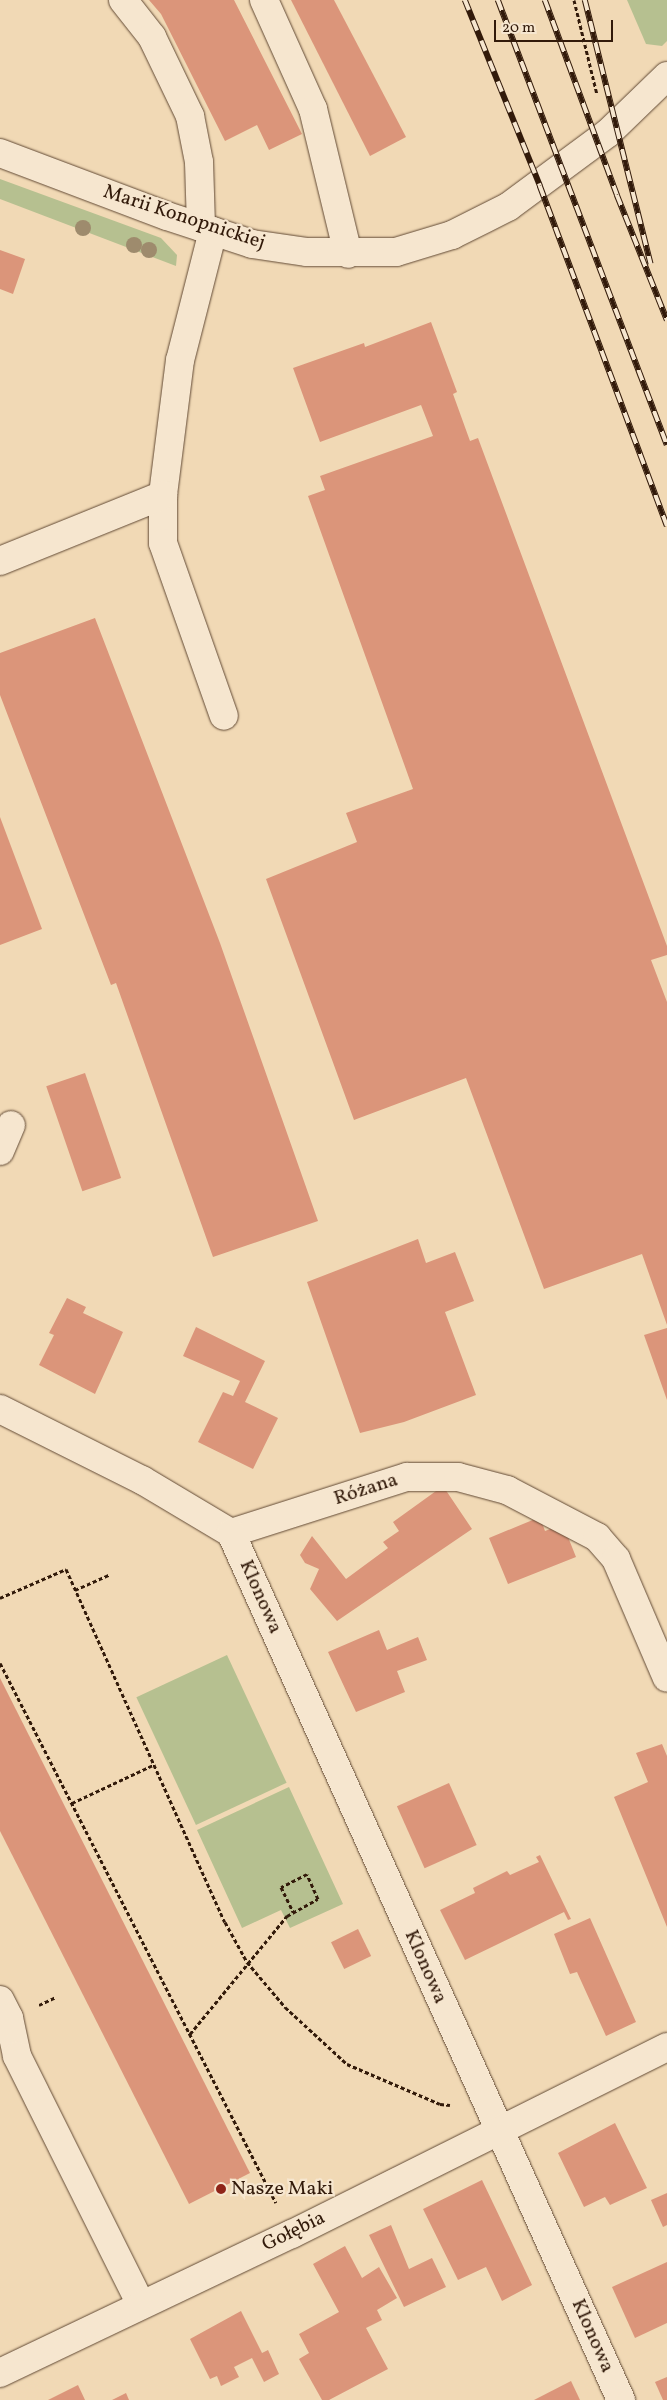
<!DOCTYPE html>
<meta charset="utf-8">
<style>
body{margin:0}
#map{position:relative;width:667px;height:2400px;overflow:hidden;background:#f1d9b5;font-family:Vollkorn,serif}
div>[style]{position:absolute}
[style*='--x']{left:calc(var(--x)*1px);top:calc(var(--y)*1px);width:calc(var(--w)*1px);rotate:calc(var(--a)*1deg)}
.green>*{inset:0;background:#b6c090;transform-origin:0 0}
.building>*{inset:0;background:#db957a;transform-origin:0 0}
.path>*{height:3px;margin-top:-1.5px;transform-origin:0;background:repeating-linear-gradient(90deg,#321a0a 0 4px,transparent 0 6.5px)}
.roads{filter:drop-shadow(0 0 1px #624a35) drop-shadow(0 0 1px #624a35)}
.minor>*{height:28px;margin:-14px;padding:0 14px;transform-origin:14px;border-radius:14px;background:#f6e6cf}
.rail>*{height:5.5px;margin-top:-2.75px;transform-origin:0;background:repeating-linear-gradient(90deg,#f6e6cf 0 11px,#321a0a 0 22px);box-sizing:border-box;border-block:1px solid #321a0a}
.trees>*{width:16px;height:16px;margin:-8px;border-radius:50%;background:#9e8b6d}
.dots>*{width:14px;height:14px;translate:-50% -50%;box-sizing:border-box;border:2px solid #f6e6cf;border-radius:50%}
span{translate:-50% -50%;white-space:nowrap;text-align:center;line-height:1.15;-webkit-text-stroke:4.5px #f6e6cf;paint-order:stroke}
.street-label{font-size:20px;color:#321a0a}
.poi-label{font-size:20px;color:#321a0a}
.left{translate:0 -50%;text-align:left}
.scale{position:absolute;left:494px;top:20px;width:119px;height:22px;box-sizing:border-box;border:2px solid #321a0a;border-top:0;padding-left:6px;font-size:15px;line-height:18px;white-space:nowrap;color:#321a0a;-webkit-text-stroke:4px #f6e6cf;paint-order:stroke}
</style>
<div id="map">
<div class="green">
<div style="clip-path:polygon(627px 0,667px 0,667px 41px,662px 46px,646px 44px)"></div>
<div style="clip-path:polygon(0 179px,161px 238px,177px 255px,176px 266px,0 199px)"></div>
<div style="left:227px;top:1655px;width:141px;height:100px;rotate:65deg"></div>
<div style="clip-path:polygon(289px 1787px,343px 1904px,290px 1928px,281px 1910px,242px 1928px,197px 1830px)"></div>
</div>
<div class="building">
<div style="clip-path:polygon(149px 0,234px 0,302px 134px,269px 150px,257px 125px,225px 141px,161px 14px)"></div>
<div style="clip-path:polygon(291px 0,334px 0,406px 137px,370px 156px)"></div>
<div style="clip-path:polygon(0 250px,25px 259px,13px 294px,0 289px)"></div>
<div style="clip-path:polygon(431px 322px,457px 392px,453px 394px,470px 441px,478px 438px,667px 946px,667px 955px,651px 960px,667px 1002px,667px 1325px,642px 1254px,544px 1289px,466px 1078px,354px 1120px,266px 879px,357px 842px,346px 813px,413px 789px,308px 496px,325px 490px,320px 476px,433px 436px,421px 405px,320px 442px,293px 368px,364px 343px,365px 347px)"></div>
<div style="clip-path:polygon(95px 618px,220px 943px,318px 1221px,213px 1257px,116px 983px,111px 985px,0 695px,0 653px)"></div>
<div style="clip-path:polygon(0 817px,42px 929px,0 945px)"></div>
<div style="left:85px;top:1073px;width:111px;height:41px;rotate:71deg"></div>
<div style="clip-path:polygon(418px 1239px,426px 1263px,455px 1252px,474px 1301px,445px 1312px,476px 1395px,404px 1422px,360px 1433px,307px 1282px)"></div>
<div style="clip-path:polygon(67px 1298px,86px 1307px,83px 1313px,123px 1332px,95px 1394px,39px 1365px,54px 1335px,49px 1333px)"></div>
<div style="clip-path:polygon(196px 1327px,265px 1361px,245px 1402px,278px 1418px,253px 1469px,198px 1442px,223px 1392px,233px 1396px,240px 1381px,183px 1356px)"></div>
<div style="clip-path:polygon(667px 1328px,667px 1400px,644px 1335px)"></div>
<div style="clip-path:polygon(443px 1486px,472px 1529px,337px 1621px,310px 1589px,319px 1569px,305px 1563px,300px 1555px,312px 1536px,346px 1579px,388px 1548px,383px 1542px,399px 1531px,393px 1522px)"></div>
<div style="clip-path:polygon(540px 1517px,545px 1531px,553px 1528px,566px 1532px,576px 1557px,508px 1584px,489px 1538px)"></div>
<div style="clip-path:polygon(379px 1630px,387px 1650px,418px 1637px,427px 1660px,397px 1671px,405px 1692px,356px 1712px,328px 1652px)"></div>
<div style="clip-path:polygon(0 1678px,250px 2173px,189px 2204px,0 1831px)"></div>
<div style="clip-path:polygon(662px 1744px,667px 1756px,667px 1927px,614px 1797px,648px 1782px,636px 1753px)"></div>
<div style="left:449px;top:1783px;width:68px;height:57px;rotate:66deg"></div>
<div style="clip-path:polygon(540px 1855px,571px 1919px,568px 1920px,564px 1912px,465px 1960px,440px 1910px,475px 1893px,473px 1888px,507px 1871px,510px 1875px,539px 1862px,536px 1857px)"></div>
<div style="clip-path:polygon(590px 1918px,636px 2022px,606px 2036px,577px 1972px,570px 1974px,554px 1934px)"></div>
<div style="left:358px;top:1929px;width:30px;height:30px;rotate:64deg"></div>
<div style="clip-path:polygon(615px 2123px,647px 2188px,610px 2205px,605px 2197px,584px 2207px,558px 2153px)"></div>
<div style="clip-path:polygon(482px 2180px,532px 2285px,502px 2301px,486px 2267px,458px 2280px,423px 2209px)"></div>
<div style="clip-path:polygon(667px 2193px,667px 2225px,663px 2227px,651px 2200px)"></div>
<div style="clip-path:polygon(391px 2225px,409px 2269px,432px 2258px,446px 2287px,404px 2307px,369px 2235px)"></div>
<div style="clip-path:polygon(345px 2246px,362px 2278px,379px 2267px,397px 2298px,377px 2310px,382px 2320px,366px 2328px,388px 2369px,329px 2400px,322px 2400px,299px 2359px,309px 2353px,299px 2334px,339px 2312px,313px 2264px)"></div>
<div style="clip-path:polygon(667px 2262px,667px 2323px,635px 2338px,612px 2287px)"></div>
<div style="clip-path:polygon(241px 2311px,262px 2353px,268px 2350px,279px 2374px,264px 2382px,252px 2358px,234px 2367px,239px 2377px,221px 2386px,217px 2376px,210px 2379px,190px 2339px)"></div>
<div style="clip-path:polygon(667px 2377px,667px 2400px,663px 2400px,655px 2382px)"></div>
<div style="clip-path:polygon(571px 2381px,580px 2400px,534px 2400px)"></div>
<div style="clip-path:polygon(78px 2385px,85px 2400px,48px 2400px)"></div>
<div style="clip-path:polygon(126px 2393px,129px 2400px,112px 2400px)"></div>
</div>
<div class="path">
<div style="--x:574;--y:0;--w:97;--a:76.3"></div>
<div style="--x:75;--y:1590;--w:37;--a:-24"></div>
<div style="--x:0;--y:1598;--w:72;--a:-23.7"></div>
<div style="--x:66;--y:1569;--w:387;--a:65.8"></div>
<div style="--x:225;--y:1922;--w:46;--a:61.2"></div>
<div style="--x:247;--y:1962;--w:59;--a:49.8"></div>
<div style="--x:285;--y:2007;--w:84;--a:42.6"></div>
<div style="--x:347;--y:2064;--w:101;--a:23.3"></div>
<div style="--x:440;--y:2104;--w:10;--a:6"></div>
<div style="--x:0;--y:1663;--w:606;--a:62.93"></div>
<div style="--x:72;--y:1803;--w:89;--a:-25.1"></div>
<div style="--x:39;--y:2005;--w:19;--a:-25"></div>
<div style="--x:190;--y:2034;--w:153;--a:-50.6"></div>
<div style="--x:287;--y:1916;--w:35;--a:-29"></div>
<div style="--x:318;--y:1899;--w:27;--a:-114"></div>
<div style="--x:307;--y:1874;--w:29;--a:153"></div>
<div style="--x:281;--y:1887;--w:28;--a:64"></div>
</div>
<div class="roads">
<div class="minor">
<div style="--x:123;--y:0;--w:47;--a:51.9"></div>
<div style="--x:152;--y:37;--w:88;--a:64.3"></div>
<div style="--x:190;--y:116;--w:47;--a:78.9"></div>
<div style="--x:199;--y:162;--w:65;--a:88.2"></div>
<div style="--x:264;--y:0;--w:120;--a:65.8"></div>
<div style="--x:313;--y:109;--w:149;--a:76.4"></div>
<div style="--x:0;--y:153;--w:178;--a:20.7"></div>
<div style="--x:167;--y:216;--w:89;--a:18.2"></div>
<div style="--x:252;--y:244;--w:56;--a:8.3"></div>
<div style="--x:307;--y:252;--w:89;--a:0"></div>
<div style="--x:396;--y:252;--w:59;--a:-16.9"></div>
<div style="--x:452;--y:235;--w:63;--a:-26.6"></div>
<div style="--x:508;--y:207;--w:124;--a:-36.5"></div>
<div style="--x:608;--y:133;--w:82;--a:-44"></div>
<div style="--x:213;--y:231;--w:133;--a:104.3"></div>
<div style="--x:180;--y:360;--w:136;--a:97.2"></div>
<div style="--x:163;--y:495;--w:48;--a:90"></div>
<div style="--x:163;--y:543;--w:183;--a:70.6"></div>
<div style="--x:0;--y:561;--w:176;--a:-22"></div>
<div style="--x:0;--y:1151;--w:28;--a:-67"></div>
<div style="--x:0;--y:1409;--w:159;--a:26.6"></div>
<div style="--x:142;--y:1480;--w:104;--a:30.8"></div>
<div style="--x:231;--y:1533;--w:185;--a:-17.7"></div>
<div style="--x:407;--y:1477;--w:51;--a:0"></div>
<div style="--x:458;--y:1477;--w:51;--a:14.9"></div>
<div style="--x:507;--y:1490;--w:102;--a:27.6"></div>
<div style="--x:597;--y:1537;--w:29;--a:49"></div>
<div style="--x:616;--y:1559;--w:129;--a:66.8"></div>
<div style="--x:231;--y:1533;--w:951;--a:65.78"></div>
<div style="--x:0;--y:2000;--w:20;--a:63"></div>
<div style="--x:9;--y:2018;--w:39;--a:78"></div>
<div style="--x:17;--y:2056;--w:278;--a:63.5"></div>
<div style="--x:0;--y:2373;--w:323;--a:-25.5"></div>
<div style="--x:292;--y:2234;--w:419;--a:-26.5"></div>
</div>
</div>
<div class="rail">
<div style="--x:465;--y:0;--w:201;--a:68"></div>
<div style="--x:540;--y:186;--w:363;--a:69.5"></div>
<div style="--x:498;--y:0;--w:476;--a:69.2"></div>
<div style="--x:545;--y:0;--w:208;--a:69.7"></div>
<div style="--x:617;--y:195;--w:135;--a:68.2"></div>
<div style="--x:585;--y:0;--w:272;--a:76"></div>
</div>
<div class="trees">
<div style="left:83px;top:228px"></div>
<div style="left:134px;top:245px"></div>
<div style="left:149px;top:250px"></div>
</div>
<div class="dots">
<div style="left:221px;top:2189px;background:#8f2418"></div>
</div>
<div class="street-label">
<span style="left:184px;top:218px;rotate:18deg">Marii Konopnickiej</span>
<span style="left:366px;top:1490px;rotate:-18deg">Różana</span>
<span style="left:260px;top:1597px;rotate:66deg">Klonowa</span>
<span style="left:425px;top:1967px;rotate:66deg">Klonowa</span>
<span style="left:294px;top:2232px;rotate:-26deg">Gołębia</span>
<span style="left:592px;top:2336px;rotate:66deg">Klonowa</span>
</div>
<div class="poi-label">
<span class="left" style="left:231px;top:2189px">Nasze Maki</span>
</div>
<div class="scale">20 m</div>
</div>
